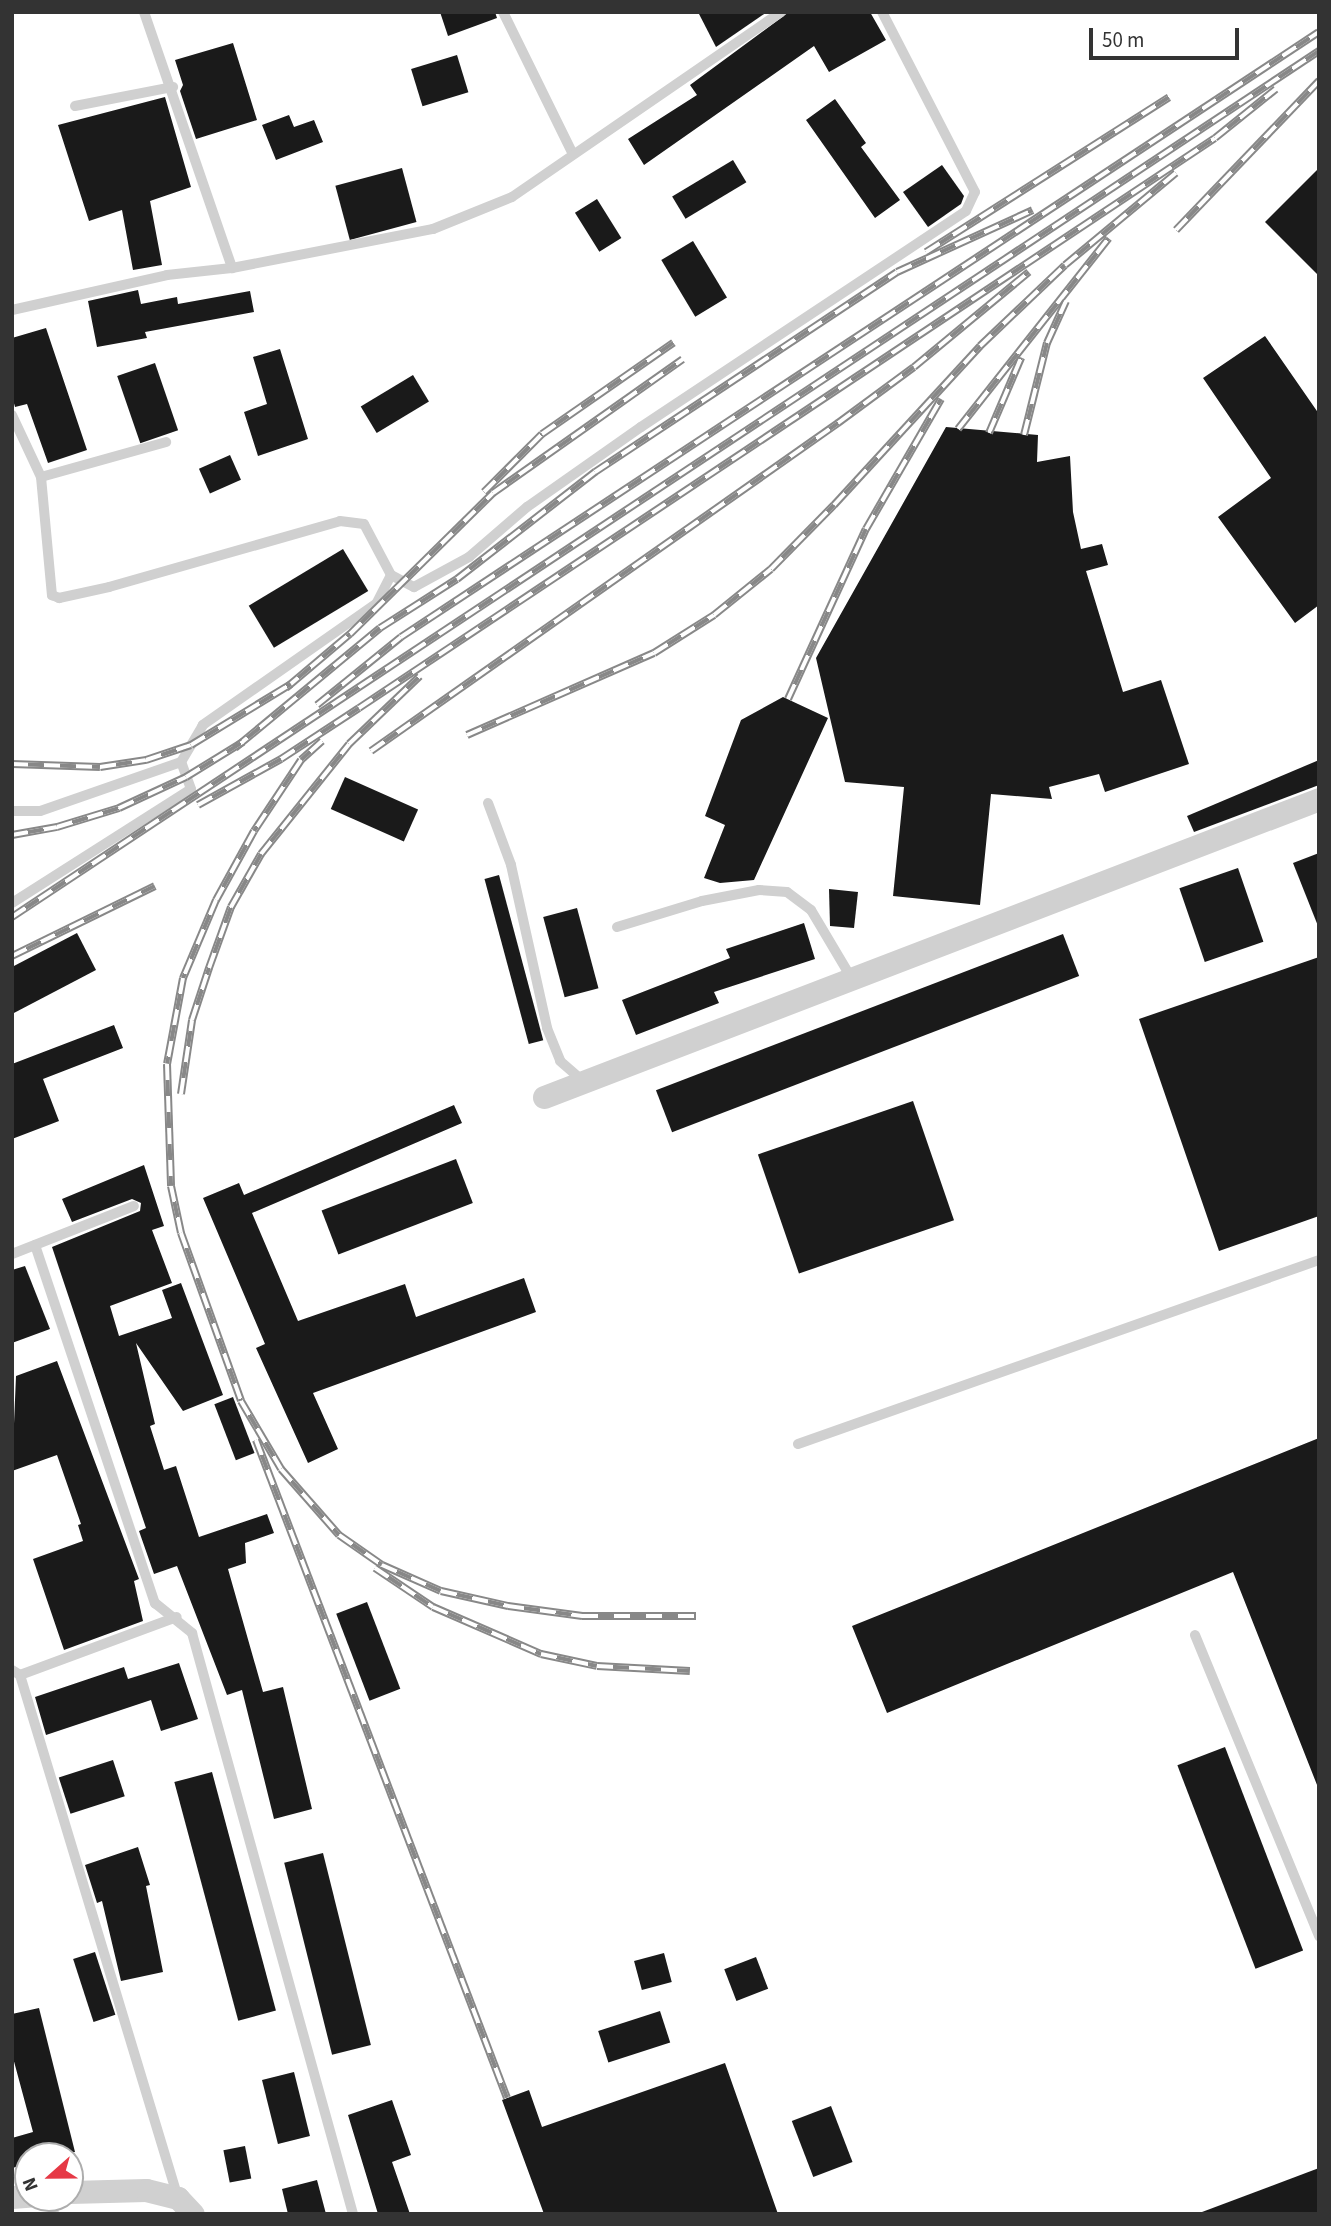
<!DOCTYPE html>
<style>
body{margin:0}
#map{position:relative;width:1331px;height:2226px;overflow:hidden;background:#fff;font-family:"Source Sans 3",sans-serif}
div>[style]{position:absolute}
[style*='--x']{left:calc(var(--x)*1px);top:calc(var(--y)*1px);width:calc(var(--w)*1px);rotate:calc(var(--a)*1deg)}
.building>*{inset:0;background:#1a1a1a;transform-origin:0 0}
.lane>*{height:10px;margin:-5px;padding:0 5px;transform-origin:5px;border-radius:5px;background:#d0d0d0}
.street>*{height:23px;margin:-11.5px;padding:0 11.5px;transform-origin:11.5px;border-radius:11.5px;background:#d0d0d0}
.rail>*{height:8px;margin-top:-4px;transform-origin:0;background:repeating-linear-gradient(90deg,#fff 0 16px,#888 0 32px);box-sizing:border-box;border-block:2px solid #888}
span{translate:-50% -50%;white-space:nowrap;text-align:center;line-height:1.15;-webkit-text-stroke:7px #fff;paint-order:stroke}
.frame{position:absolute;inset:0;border:14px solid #333;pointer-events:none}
.north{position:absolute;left:14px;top:2142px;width:70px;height:70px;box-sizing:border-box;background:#fff;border:2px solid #adadad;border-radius:50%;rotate:249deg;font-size:19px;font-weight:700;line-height:28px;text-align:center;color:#333}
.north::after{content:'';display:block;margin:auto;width:24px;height:32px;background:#e63946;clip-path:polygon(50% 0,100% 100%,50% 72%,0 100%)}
.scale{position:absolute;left:1089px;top:28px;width:150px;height:32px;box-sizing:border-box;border:4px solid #333;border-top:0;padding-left:9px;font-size:21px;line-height:24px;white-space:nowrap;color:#333;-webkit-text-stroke:5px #fff;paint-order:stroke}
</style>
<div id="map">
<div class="building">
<div style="clip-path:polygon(440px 12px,495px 12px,497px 18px,448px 36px)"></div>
<div style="clip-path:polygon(698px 12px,767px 12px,716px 47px)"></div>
<div style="clip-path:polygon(789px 12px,870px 12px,886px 40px,829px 72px,814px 46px,644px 165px,628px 139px,697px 95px,690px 85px)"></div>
<div style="clip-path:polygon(233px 43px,257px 120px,196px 139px,180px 91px,183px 85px,175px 60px)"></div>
<div style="left:457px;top:55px;width:39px;height:48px;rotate:73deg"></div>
<div style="clip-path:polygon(165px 97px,191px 187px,150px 201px,162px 265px,133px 270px,122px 210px,89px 221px,58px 125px)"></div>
<div style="clip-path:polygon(835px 99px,866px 143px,861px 147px,900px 200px,875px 218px,806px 120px)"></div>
<div style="clip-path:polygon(289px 115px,294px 127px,314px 120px,323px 142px,276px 160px,262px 125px)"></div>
<div style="left:733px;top:160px;width:26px;height:71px;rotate:59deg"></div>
<div style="clip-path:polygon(942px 165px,964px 196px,961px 204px,928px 227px,903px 192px)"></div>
<div style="left:402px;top:168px;width:56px;height:69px;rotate:75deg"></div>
<div style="clip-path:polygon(1319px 168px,1319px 276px,1265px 222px)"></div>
<div style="left:597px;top:199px;width:46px;height:26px;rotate:58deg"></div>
<div style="left:693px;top:241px;width:66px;height:37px;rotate:59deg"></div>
<div style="clip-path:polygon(138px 290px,141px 304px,177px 297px,178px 304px,250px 291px,254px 312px,145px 332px,147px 338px,97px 347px,88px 301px)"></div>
<div style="clip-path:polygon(46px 328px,87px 450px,48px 463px,27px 404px,15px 407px,12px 396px,12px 338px)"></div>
<div style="clip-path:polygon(1265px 336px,1319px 414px,1319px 605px,1295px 623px,1218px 517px,1271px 478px,1203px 378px)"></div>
<div style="clip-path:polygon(280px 349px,308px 439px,258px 456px,244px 412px,267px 404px,253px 357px)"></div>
<div style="left:155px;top:363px;width:71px;height:40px;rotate:71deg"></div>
<div style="left:413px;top:375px;width:31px;height:61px;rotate:59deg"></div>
<div style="clip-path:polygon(946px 427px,1038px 435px,1037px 462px,1070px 456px,1073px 512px,1081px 549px,1102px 544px,1108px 565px,1086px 571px,1123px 692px,1161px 680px,1189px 764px,1105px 792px,1099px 774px,1049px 787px,1052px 799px,991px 794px,980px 905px,893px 896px,904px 787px,845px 782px,816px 658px)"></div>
<div style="left:230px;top:455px;width:27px;height:34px;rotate:66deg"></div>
<div style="left:343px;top:549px;width:49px;height:110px;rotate:59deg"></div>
<div style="clip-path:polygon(783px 697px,828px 718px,754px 880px,720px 883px,704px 878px,725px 825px,705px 816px,741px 720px)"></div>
<div style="clip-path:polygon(1319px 760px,1319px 785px,1194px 832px,1187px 816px)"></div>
<div style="left:345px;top:777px;width:80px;height:35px;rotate:24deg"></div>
<div style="clip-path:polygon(1319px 853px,1319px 926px,1318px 926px,1293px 863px)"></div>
<div style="left:1238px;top:868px;width:78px;height:62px;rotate:71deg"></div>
<div style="left:499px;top:875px;width:171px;height:15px;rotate:75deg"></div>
<div style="clip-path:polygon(829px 889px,858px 892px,854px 928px,830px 926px)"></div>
<div style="left:577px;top:908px;width:83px;height:35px;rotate:75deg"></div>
<div style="clip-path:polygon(804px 923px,815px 959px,714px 992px,719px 1003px,636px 1035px,622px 1000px,730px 958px,726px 949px)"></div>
<div style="clip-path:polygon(77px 933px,96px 970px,12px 1014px,12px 967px)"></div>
<div style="left:1063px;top:934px;width:45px;height:436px;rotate:69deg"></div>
<div style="clip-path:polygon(1319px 957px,1319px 1216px,1219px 1251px,1139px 1019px)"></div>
<div style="clip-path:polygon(114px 1025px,123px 1048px,43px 1079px,59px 1121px,12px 1139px,12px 1064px)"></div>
<div style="left:913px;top:1101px;width:126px;height:164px;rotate:71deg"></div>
<div style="clip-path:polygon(454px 1105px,462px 1123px,252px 1213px,298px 1321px,405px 1284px,416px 1317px,524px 1278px,536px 1312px,313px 1393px,338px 1449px,308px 1463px,256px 1348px,265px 1344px,203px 1198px,239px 1183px,244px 1195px)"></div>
<div style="left:456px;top:1159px;width:47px;height:144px;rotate:69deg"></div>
<div style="clip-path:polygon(144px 1165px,164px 1226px,152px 1230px,172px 1283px,110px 1306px,119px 1336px,172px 1318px,162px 1290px,181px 1283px,223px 1395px,183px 1411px,136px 1343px,155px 1424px,150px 1426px,164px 1470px,176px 1466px,199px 1537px,267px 1514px,274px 1533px,245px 1543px,246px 1563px,228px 1569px,263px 1692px,283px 1687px,312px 1809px,274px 1819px,242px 1690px,227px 1695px,177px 1566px,154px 1574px,139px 1531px,146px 1528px,52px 1247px,140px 1211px,141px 1203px,132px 1199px,72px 1222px,62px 1199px)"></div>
<div style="clip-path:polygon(25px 1266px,50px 1329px,12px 1343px,12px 1270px)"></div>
<div style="clip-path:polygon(57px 1361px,139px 1579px,134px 1581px,143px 1621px,64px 1650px,33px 1559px,83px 1541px,78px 1525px,81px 1524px,57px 1455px,12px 1471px,16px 1376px)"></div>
<div style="left:233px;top:1397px;width:60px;height:20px;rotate:69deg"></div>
<div style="clip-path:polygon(1319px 1438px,1319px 1790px,1233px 1572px,887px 1713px,852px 1626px)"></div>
<div style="left:367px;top:1602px;width:93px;height:33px;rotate:69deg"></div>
<div style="clip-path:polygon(179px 1663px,198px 1719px,161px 1731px,151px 1700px,46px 1735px,35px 1697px,124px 1667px,128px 1679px)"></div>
<div style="left:1225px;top:1747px;width:218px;height:51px;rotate:69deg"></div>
<div style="left:113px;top:1760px;width:38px;height:57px;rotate:72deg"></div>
<div style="left:212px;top:1772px;width:247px;height:39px;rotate:75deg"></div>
<div style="clip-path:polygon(138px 1847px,150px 1885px,146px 1886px,163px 1972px,121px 1981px,102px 1901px,97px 1903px,85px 1865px)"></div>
<div style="left:323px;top:1853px;width:198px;height:40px;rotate:76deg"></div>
<div style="left:95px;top:1952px;width:66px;height:23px;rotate:72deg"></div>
<div style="left:664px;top:1953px;width:30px;height:31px;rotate:75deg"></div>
<div style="left:756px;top:1957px;width:34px;height:34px;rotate:69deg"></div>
<div style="clip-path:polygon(39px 2008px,75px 2152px,28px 2156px,28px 2164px,12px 2168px,12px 2138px,33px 2132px,12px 2054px,12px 2014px)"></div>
<div style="left:660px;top:2011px;width:33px;height:65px;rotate:72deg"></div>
<div style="clip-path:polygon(725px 2063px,778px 2214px,544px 2214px,502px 2100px,529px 2090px,542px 2127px)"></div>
<div style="left:294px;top:2072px;width:66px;height:33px;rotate:76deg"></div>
<div style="clip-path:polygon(392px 2100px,411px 2155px,392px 2162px,410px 2214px,378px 2214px,348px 2115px)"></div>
<div style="left:831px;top:2106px;width:60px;height:42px;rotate:69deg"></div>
<div style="left:245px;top:2146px;width:33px;height:22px;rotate:79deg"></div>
<div style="clip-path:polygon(1319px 2168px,1319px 2214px,1202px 2214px,1202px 2212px)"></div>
<div style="clip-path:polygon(317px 2180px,326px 2214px,288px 2214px,282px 2189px)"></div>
</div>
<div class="lane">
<div style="--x:144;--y:12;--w:271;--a:71"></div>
<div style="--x:503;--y:12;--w:156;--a:63.8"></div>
<div style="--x:75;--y:106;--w:100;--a:-11"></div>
<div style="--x:12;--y:310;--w:159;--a:-12.7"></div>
<div style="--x:167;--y:275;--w:65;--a:-6.1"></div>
<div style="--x:232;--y:268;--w:205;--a:-11"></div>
<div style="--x:433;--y:229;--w:85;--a:-22.1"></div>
<div style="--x:512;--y:197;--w:326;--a:-34.5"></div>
<div style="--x:12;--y:415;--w:68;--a:64.9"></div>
<div style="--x:41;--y:477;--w:119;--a:84.7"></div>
<div style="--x:52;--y:595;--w:8;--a:23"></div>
<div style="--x:59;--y:598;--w:51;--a:-12.4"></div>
<div style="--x:109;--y:587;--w:240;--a:-15.9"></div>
<div style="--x:340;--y:521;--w:24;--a:7"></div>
<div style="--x:364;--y:524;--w:58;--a:62.1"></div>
<div style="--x:391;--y:575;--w:31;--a:117"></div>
<div style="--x:377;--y:603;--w:213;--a:145"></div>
<div style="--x:203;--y:725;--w:43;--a:120.7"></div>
<div style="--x:181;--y:762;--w:149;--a:160.8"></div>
<div style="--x:40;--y:811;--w:28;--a:180"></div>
<div style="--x:41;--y:477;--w:130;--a:-15.6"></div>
<div style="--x:391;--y:575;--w:26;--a:28"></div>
<div style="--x:414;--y:587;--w:63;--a:-28.6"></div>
<div style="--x:469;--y:557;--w:77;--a:-40.8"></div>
<div style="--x:527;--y:507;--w:139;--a:-35.1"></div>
<div style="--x:641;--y:427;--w:390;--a:-33.6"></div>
<div style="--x:966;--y:211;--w:21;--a:-65"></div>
<div style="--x:975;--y:192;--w:203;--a:-117.3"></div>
<div style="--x:488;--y:803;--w:66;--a:69.6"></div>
<div style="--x:511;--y:865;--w:167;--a:77.5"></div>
<div style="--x:547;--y:1028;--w:35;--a:68"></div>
<div style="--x:560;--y:1061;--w:32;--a:41"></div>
<div style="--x:12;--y:903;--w:212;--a:-32.5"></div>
<div style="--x:191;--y:789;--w:29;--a:-110"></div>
<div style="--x:617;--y:927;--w:89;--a:-17"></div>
<div style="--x:702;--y:901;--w:58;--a:-10.9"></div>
<div style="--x:759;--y:890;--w:28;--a:4"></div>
<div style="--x:787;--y:892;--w:30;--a:37"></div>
<div style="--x:811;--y:910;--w:80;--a:59.3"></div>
<div style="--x:35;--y:1245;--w:378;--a:71.5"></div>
<div style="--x:155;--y:1603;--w:48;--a:39"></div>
<div style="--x:192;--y:1633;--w:603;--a:74.51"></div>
<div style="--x:12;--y:1254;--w:131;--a:-21.5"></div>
<div style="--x:798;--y:1444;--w:553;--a:-19.45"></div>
<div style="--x:1195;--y:1635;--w:326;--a:67.6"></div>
<div style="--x:12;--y:1670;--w:9;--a:32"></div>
<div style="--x:20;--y:1675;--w:546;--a:73.19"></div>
<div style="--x:20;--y:1675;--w:167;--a:-20.3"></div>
<div style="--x:52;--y:2198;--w:16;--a:83"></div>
</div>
<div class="street">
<div style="--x:544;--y:1097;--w:830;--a:-21.03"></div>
<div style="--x:70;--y:2192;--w:76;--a:-1.5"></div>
<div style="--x:146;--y:2190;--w:33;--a:14"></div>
<div style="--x:178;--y:2198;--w:22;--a:47"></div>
<div style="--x:12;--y:2197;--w:16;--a:-4"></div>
</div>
<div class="rail">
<div style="--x:1176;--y:230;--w:207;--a:-46.2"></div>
<div style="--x:926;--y:252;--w:288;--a:-32.5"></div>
<div style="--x:958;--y:429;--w:243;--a:-51.7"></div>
<div style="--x:989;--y:433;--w:82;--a:-66.9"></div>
<div style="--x:1024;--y:435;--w:95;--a:-76"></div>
<div style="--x:1047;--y:343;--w:46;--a:-65.7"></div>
<div style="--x:484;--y:492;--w:82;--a:-45"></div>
<div style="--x:542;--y:434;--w:160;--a:-34.8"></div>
<div style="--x:286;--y:688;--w:84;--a:-40.2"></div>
<div style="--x:350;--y:634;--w:201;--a:-44.6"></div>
<div style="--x:493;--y:493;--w:232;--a:-35.2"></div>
<div style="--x:788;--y:699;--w:187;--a:-65.4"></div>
<div style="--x:866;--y:529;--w:150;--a:-60"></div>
<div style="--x:317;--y:705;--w:108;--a:-39"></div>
<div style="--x:401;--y:637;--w:1099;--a:-33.39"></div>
<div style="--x:467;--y:735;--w:204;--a:-23.7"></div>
<div style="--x:654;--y:653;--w:71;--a:-32.3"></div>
<div style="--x:714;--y:615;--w:73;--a:-38.9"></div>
<div style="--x:771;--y:569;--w:90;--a:-45.5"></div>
<div style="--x:834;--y:505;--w:216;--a:-47.4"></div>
<div style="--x:980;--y:346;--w:117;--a:-43.6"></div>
<div style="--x:1065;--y:265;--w:144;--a:-39.7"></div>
<div style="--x:322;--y:741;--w:28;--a:138"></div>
<div style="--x:301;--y:760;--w:85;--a:123.5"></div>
<div style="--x:254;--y:831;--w:79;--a:118.8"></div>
<div style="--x:216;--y:900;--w:85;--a:112.9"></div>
<div style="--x:183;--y:978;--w:87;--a:100.5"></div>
<div style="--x:167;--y:1064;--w:122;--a:88.1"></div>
<div style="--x:171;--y:1186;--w:48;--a:78"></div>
<div style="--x:181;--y:1233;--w:178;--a:70.3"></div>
<div style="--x:241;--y:1401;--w:79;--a:59.5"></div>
<div style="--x:281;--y:1469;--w:88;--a:48.7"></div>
<div style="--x:339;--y:1535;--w:52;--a:34.9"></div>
<div style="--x:382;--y:1565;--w:64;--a:23.8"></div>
<div style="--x:441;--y:1591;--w:69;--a:12.6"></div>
<div style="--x:508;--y:1606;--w:75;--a:7.7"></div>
<div style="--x:582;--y:1616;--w:114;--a:0"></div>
<div style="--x:235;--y:748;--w:188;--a:-39.6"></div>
<div style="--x:380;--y:628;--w:91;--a:-32.5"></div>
<div style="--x:457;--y:579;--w:175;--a:-37.8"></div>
<div style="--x:595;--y:472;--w:362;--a:-33.5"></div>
<div style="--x:897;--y:272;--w:149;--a:-24.5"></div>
<div style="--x:371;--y:751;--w:571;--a:-35.08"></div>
<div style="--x:838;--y:423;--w:94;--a:-36.4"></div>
<div style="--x:914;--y:367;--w:149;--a:-39.6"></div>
<div style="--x:12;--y:764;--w:88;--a:2"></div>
<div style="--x:100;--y:767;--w:47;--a:-8.7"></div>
<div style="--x:146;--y:760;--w:47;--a:-18.4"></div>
<div style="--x:191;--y:745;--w:117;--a:-31.4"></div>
<div style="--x:198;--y:805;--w:95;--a:-29"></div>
<div style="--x:281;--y:759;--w:93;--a:-33.2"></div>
<div style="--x:359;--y:708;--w:1028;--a:-33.66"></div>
<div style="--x:1215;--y:138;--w:78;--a:-38.8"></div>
<div style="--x:12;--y:835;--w:46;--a:-10.1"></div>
<div style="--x:57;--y:827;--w:65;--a:-17"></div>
<div style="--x:119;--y:808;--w:74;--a:-24.8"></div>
<div style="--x:186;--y:777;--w:67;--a:-31.6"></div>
<div style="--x:12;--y:917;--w:1568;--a:-33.53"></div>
<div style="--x:12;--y:956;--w:159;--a:-26.1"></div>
<div style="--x:181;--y:1094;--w:75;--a:-81.5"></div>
<div style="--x:192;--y:1020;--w:55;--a:-71.9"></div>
<div style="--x:209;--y:968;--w:65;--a:-70.2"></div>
<div style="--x:231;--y:907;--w:61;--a:-60.5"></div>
<div style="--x:261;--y:854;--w:141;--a:-51.3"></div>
<div style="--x:349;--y:744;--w:98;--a:-43.8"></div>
<div style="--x:256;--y:1440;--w:704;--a:69.12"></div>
<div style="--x:375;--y:1568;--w:70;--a:33.9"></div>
<div style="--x:433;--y:1607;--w:118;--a:23.5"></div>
<div style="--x:541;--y:1654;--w:57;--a:12.1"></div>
<div style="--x:597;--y:1666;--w:93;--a:3.1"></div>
</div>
<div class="frame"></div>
<div class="north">N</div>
<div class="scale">50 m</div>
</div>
